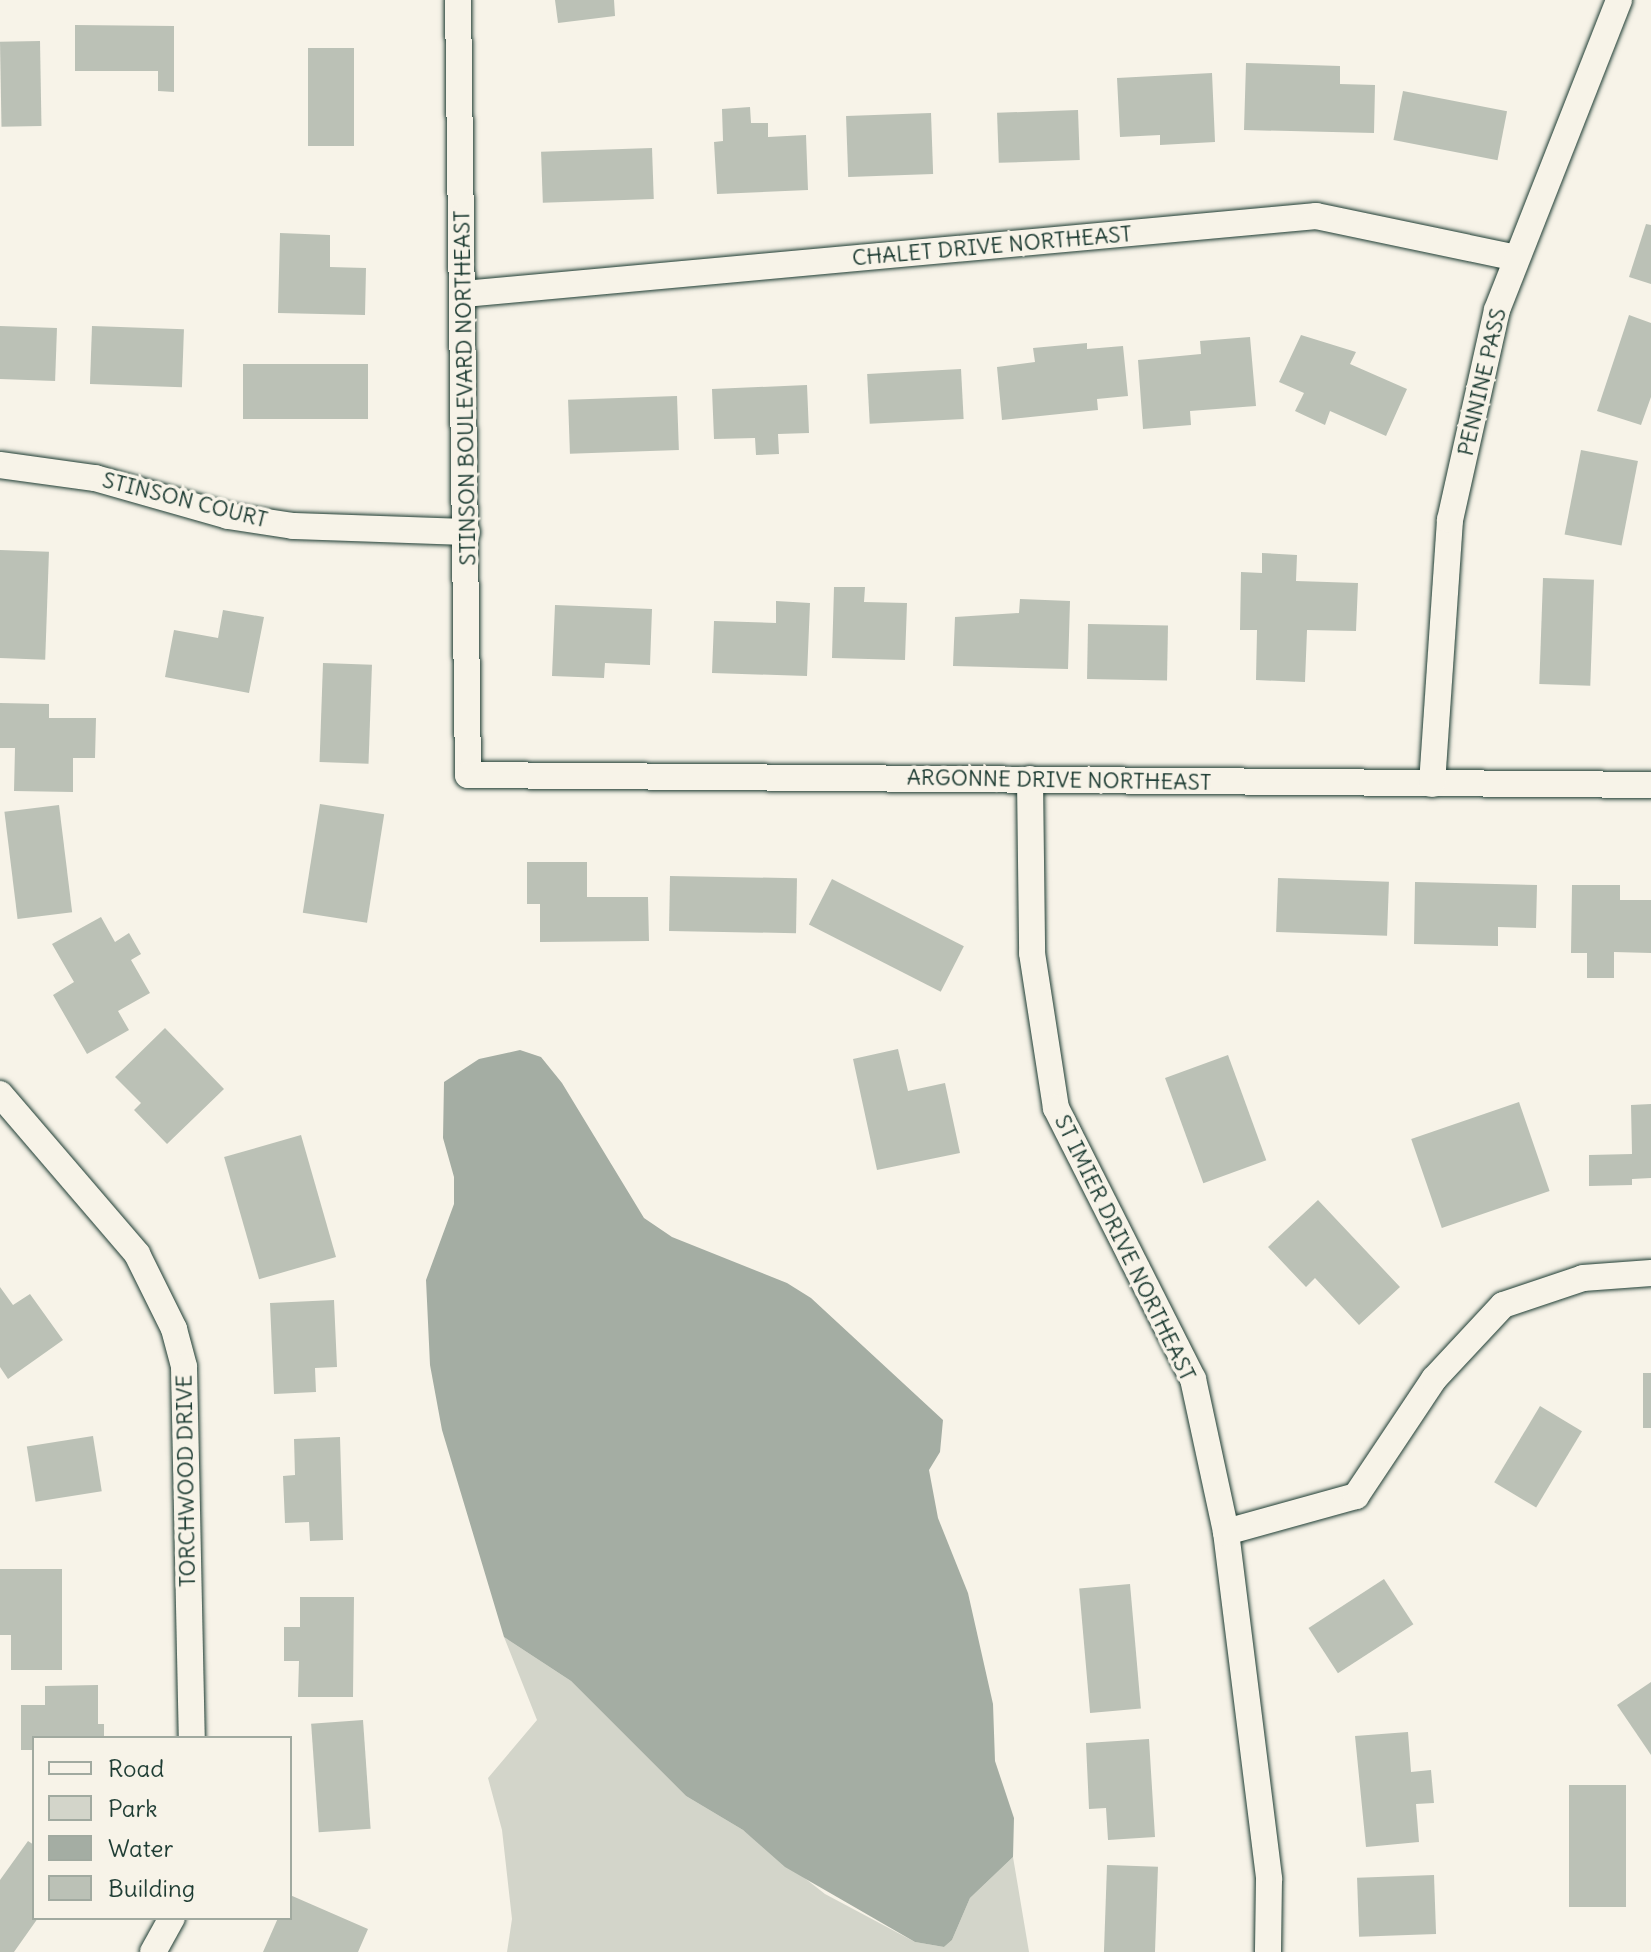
<!DOCTYPE html>
<style>
body{margin:0}
#map{position:relative;width:1651px;height:1952px;overflow:hidden;background:#f7f3e8;font-family:Delius,sans-serif}
div>[style]{position:absolute}
[style*='--x']{left:calc(var(--x)*1px);top:calc(var(--y)*1px);width:calc(var(--w)*1px);rotate:calc(var(--a)*1deg)}
.green>*{inset:0;background:#d3d5ca}
.water>*{inset:0;background:#a4ada3}
.building>*{inset:0;background:#bbc1b6;transform-origin:0 0}
.roads{filter:drop-shadow(0 0 2px #1f3d34) drop-shadow(0 0 2px #1f3d34)}
.minor>*{height:26px;margin:-13px;padding:0 13px;transform-origin:13px;border-radius:13px;background:#f7f3e8}
span{translate:-50% -50%;white-space:nowrap;text-align:center;line-height:1.15;-webkit-text-stroke:7px #f7f3e8;paint-order:stroke}
.street-label{font-size:22px;color:#1f3d34}
.legend{position:absolute;left:32px;top:1736px;width:260px;height:184px;box-sizing:border-box;background:#f7f3e8;border:2px solid #a1aaa0;margin:0;padding:10px 14px;list-style:none;font-size:24px;color:#1f3d34}
.legend li{display:flex;align-items:center;gap:16px;height:40px}
.legend b{width:40px;border:2px solid #a1aaa0}
</style>
<div id="map">
<div class="green">
<div style="clip-path:polygon(504px 1637px,571px 1681px,686px 1796px,743px 1830px,825px 1894px,915px 1942px,944px 1947px,952px 1940px,970px 1898px,1013px 1857px,1029px 1952px,507px 1952px,512px 1919px,502px 1830px,488px 1778px,537px 1720px)"></div>
</div>
<div class="water">
<div style="clip-path:polygon(520px 1050px,541px 1057px,562px 1083px,644px 1218px,672px 1237px,787px 1283px,811px 1298px,943px 1420px,940px 1452px,929px 1470px,938px 1518px,968px 1593px,993px 1704px,995px 1761px,1014px 1818px,1013px 1857px,970px 1898px,952px 1940px,944px 1947px,915px 1942px,785px 1867px,743px 1830px,686px 1796px,571px 1681px,504px 1637px,442px 1430px,430px 1365px,426px 1280px,454px 1204px,454px 1177px,443px 1138px,444px 1082px,479px 1059px)"></div>
</div>
<div class="building">
<div style="clip-path:polygon(555px 0,614px 0,615px 16px,558px 23px)"></div>
<div style="clip-path:polygon(75px 25px,174px 26px,174px 92px,158px 91px,158px 71px,75px 71px)"></div>
<div style="left:40px;top:41px;width:85px;height:40px;rotate:89deg"></div>
<div style="left:308px;top:48px;width:46px;height:98px"></div>
<div style="clip-path:polygon(1246px 63px,1340px 66px,1340px 84px,1375px 85px,1374px 133px,1244px 130px)"></div>
<div style="clip-path:polygon(1212px 73px,1215px 142px,1160px 145px,1160px 135px,1120px 137px,1117px 78px)"></div>
<div style="left:1403px;top:91px;width:106px;height:50px;rotate:11deg"></div>
<div style="clip-path:polygon(750px 107px,751px 123px,768px 123px,768px 137px,806px 135px,808px 190px,717px 194px,714px 142px,723px 141px,722px 109px)"></div>
<div style="left:1078px;top:110px;width:50px;height:81px;rotate:88deg"></div>
<div style="left:931px;top:113px;width:61px;height:85px;rotate:88deg"></div>
<div style="left:652px;top:148px;width:51px;height:111px;rotate:88deg"></div>
<div style="clip-path:polygon(1646px 224px,1651px 225px,1651px 284px,1629px 277px)"></div>
<div style="clip-path:polygon(280px 233px,330px 235px,330px 267px,366px 268px,365px 315px,278px 313px)"></div>
<div style="clip-path:polygon(1629px 315px,1651px 323px,1651px 397px,1641px 425px,1597px 411px)"></div>
<div style="left:0;top:326px;width:57px;height:53px;rotate:2deg"></div>
<div style="left:92px;top:326px;width:92px;height:58px;rotate:2deg"></div>
<div style="clip-path:polygon(1301px 335px,1356px 352px,1350px 364px,1407px 389px,1386px 436px,1330px 411px,1325px 425px,1295px 411px,1304px 393px,1279px 382px)"></div>
<div style="clip-path:polygon(1250px 337px,1256px 406px,1190px 411px,1191px 425px,1143px 429px,1138px 360px,1201px 354px,1200px 341px)"></div>
<div style="clip-path:polygon(1087px 343px,1087px 349px,1123px 346px,1128px 396px,1097px 399px,1098px 410px,1002px 420px,997px 367px,1035px 362px,1033px 348px)"></div>
<div style="left:368px;top:364px;width:55px;height:125px;rotate:90deg"></div>
<div style="left:961px;top:369px;width:50px;height:94px;rotate:87deg"></div>
<div style="clip-path:polygon(807px 385px,809px 433px,778px 434px,779px 454px,756px 455px,755px 438px,714px 439px,712px 389px)"></div>
<div style="left:677px;top:396px;width:54px;height:109px;rotate:88deg"></div>
<div style="left:1581px;top:450px;width:58px;height:86px;rotate:11deg"></div>
<div style="left:0;top:550px;width:49px;height:108px;rotate:2deg"></div>
<div style="clip-path:polygon(1262px 553px,1297px 555px,1296px 581px,1358px 583px,1356px 631px,1307px 630px,1305px 682px,1256px 680px,1257px 630px,1240px 630px,1241px 572px,1262px 573px)"></div>
<div style="left:1543px;top:578px;width:51px;height:106px;rotate:2deg"></div>
<div style="clip-path:polygon(834px 587px,865px 587px,864px 602px,907px 603px,905px 660px,832px 658px)"></div>
<div style="clip-path:polygon(1020px 599px,1070px 601px,1068px 669px,953px 666px,955px 617px,1019px 613px)"></div>
<div style="clip-path:polygon(776px 601px,810px 603px,807px 676px,712px 673px,714px 621px,776px 623px)"></div>
<div style="clip-path:polygon(555px 605px,652px 609px,650px 665px,605px 663px,604px 678px,552px 676px)"></div>
<div style="clip-path:polygon(223px 610px,264px 617px,249px 693px,165px 677px,174px 630px,218px 638px)"></div>
<div style="left:1088px;top:624px;width:80px;height:55px;rotate:1deg"></div>
<div style="left:323px;top:663px;width:49px;height:99px;rotate:2deg"></div>
<div style="clip-path:polygon(0 703px,49px 704px,49px 718px,96px 718px,95px 758px,73px 758px,73px 792px,14px 791px,15px 748px,0 748px)"></div>
<div style="left:320px;top:804px;width:65px;height:110px;rotate:9deg"></div>
<div style="left:59px;top:805px;width:108px;height:55px;rotate:83deg"></div>
<div style="clip-path:polygon(527px 862px,587px 862px,587px 897px,648px 897px,649px 941px,540px 942px,540px 904px,527px 904px)"></div>
<div style="left:670px;top:876px;width:127px;height:55px;rotate:1deg"></div>
<div style="left:1278px;top:878px;width:111px;height:54px;rotate:2deg"></div>
<div style="left:832px;top:879px;width:148px;height:51px;rotate:27deg"></div>
<div style="clip-path:polygon(1415px 882px,1537px 885px,1536px 928px,1498px 927px,1498px 946px,1414px 944px)"></div>
<div style="clip-path:polygon(1572px 885px,1620px 885px,1620px 900px,1651px 900px,1651px 953px,1614px 952px,1614px 978px,1587px 978px,1587px 953px,1571px 953px)"></div>
<div style="clip-path:polygon(101px 917px,115px 942px,129px 933px,141px 954px,131px 960px,150px 993px,118px 1011px,129px 1030px,87px 1054px,53px 995px,74px 982px,52px 944px)"></div>
<div style="clip-path:polygon(165px 1028px,224px 1089px,167px 1144px,134px 1110px,141px 1103px,115px 1077px)"></div>
<div style="clip-path:polygon(898px 1049px,908px 1091px,945px 1083px,960px 1153px,877px 1170px,853px 1059px)"></div>
<div style="left:1228px;top:1055px;width:112px;height:67px;rotate:70deg"></div>
<div style="left:1519px;top:1102px;width:94px;height:114px;rotate:71deg"></div>
<div style="clip-path:polygon(1651px 1104px,1651px 1178px,1632px 1179px,1632px 1185px,1589px 1186px,1589px 1155px,1632px 1154px,1631px 1105px)"></div>
<div style="left:301px;top:1135px;width:127px;height:80px;rotate:74deg"></div>
<div style="clip-path:polygon(1318px 1200px,1400px 1287px,1359px 1325px,1315px 1278px,1306px 1287px,1268px 1247px)"></div>
<div style="clip-path:polygon(0 1287px,13px 1305px,30px 1294px,63px 1340px,8px 1379px,0 1367px)"></div>
<div style="clip-path:polygon(334px 1300px,337px 1367px,315px 1368px,316px 1392px,274px 1394px,270px 1303px)"></div>
<div style="left:1643px;top:1373px;width:8px;height:55px"></div>
<div style="left:1540px;top:1406px;width:49px;height:89px;rotate:31deg"></div>
<div style="left:93px;top:1436px;width:56px;height:67px;rotate:81deg"></div>
<div style="clip-path:polygon(340px 1437px,343px 1540px,310px 1541px,309px 1522px,285px 1523px,283px 1476px,295px 1475px,294px 1439px)"></div>
<div style="clip-path:polygon(0 1569px,62px 1569px,62px 1670px,11px 1670px,11px 1635px,0 1635px)"></div>
<div style="left:1384px;top:1579px;width:54px;height:90px;rotate:57deg"></div>
<div style="left:1130px;top:1584px;width:125px;height:51px;rotate:85deg"></div>
<div style="clip-path:polygon(300px 1597px,354px 1597px,353px 1697px,298px 1697px,299px 1661px,284px 1661px,284px 1627px,300px 1627px)"></div>
<div style="clip-path:polygon(1651px 1682px,1651px 1755px,1617px 1705px)"></div>
<div style="clip-path:polygon(98px 1685px,98px 1724px,104px 1724px,104px 1738px,34px 1738px,34px 1750px,21px 1750px,21px 1705px,45px 1705px,45px 1686px)"></div>
<div style="left:363px;top:1720px;width:109px;height:52px;rotate:86deg"></div>
<div style="clip-path:polygon(1408px 1732px,1411px 1772px,1431px 1770px,1434px 1803px,1416px 1804px,1419px 1842px,1366px 1847px,1355px 1736px)"></div>
<div style="clip-path:polygon(1149px 1739px,1155px 1837px,1108px 1840px,1106px 1808px,1089px 1809px,1086px 1743px)"></div>
<div style="left:1569px;top:1785px;width:57px;height:122px"></div>
<div style="clip-path:polygon(28px 1841px,34px 1845px,34px 1918px,38px 1918px,14px 1952px,0 1952px,0 1880px)"></div>
<div style="left:1107px;top:1865px;width:51px;height:87px;rotate:2deg"></div>
<div style="left:1434px;top:1875px;width:59px;height:77px;rotate:88deg"></div>
<div style="clip-path:polygon(290px 1895px,368px 1929px,358px 1952px,263px 1952px,278px 1918px,290px 1918px)"></div>
</div>
<div class="roads">
<div class="minor">
<div style="--x:458;--y:0;--w:775;--a:89.26"></div>
<div style="--x:468;--y:775;--w:1183;--a:0.48"></div>
<div style="--x:464;--y:294;--w:856;--a:-5.23"></div>
<div style="--x:1316;--y:216;--w:205;--a:11.8"></div>
<div style="--x:0;--y:465;--w:96;--a:7.8"></div>
<div style="--x:95;--y:478;--w:138;--a:15.9"></div>
<div style="--x:228;--y:516;--w:66;--a:8.7"></div>
<div style="--x:293;--y:526;--w:174;--a:2"></div>
<div style="--x:1030;--y:779;--w:174;--a:89.3"></div>
<div style="--x:1032;--y:953;--w:157;--a:81.2"></div>
<div style="--x:1056;--y:1108;--w:304;--a:63.2"></div>
<div style="--x:1193;--y:1379;--w:157;--a:77.8"></div>
<div style="--x:1226;--y:1532;--w:350;--a:82.9"></div>
<div style="--x:1269;--y:1879;--w:73;--a:90.8"></div>
<div style="--x:1432;--y:784;--w:265;--a:-86.1"></div>
<div style="--x:1450;--y:520;--w:215;--a:-77.4"></div>
<div style="--x:1497;--y:310;--w:333;--a:-68.5"></div>
<div style="--x:0;--y:1094;--w:211;--a:49.4"></div>
<div style="--x:137;--y:1254;--w:84;--a:63.7"></div>
<div style="--x:174;--y:1329;--w:39;--a:75"></div>
<div style="--x:184;--y:1367;--w:371;--a:88.8"></div>
<div style="--x:1226;--y:1532;--w:135;--a:-15.5"></div>
<div style="--x:1356;--y:1496;--w:141;--a:-56.3"></div>
<div style="--x:1434;--y:1379;--w:101;--a:-47"></div>
<div style="--x:1503;--y:1305;--w:84;--a:-18.6"></div>
<div style="--x:1583;--y:1278;--w:68;--a:-4.2"></div>
<div style="--x:153;--y:1952;--w:39;--a:-61"></div>
</div>
</div>
<div class="street-label">
<span style="left:992px;top:246px;rotate:-5deg">CHALET DRIVE NORTHEAST</span>
<span style="left:1482px;top:382px;rotate:-77deg">PENNINE PASS</span>
<span style="left:465px;top:388px;rotate:-91deg">STINSON BOULEVARD NORTHEAST</span>
<span style="left:185px;top:500px;rotate:14deg">STINSON COURT</span>
<span style="left:1059px;top:780px;rotate:1deg">ARGONNE DRIVE NORTHEAST</span>
<span style="left:1125px;top:1248px;rotate:64deg">ST IMIER DRIVE NORTHEAST</span>
<span style="left:186px;top:1481px;rotate:-91deg">TORCHWOOD DRIVE</span>
</div>
<ul class="legend">
<li><b style="height:10px;background:#f7f3e8"></b>Road</li>
<li><b style="height:22px;background:#d3d5ca"></b>Park</li>
<li><b style="height:22px;background:#a4ada3"></b>Water</li>
<li><b style="height:22px;background:#bbc1b6"></b>Building</li>
</ul>
</div>
